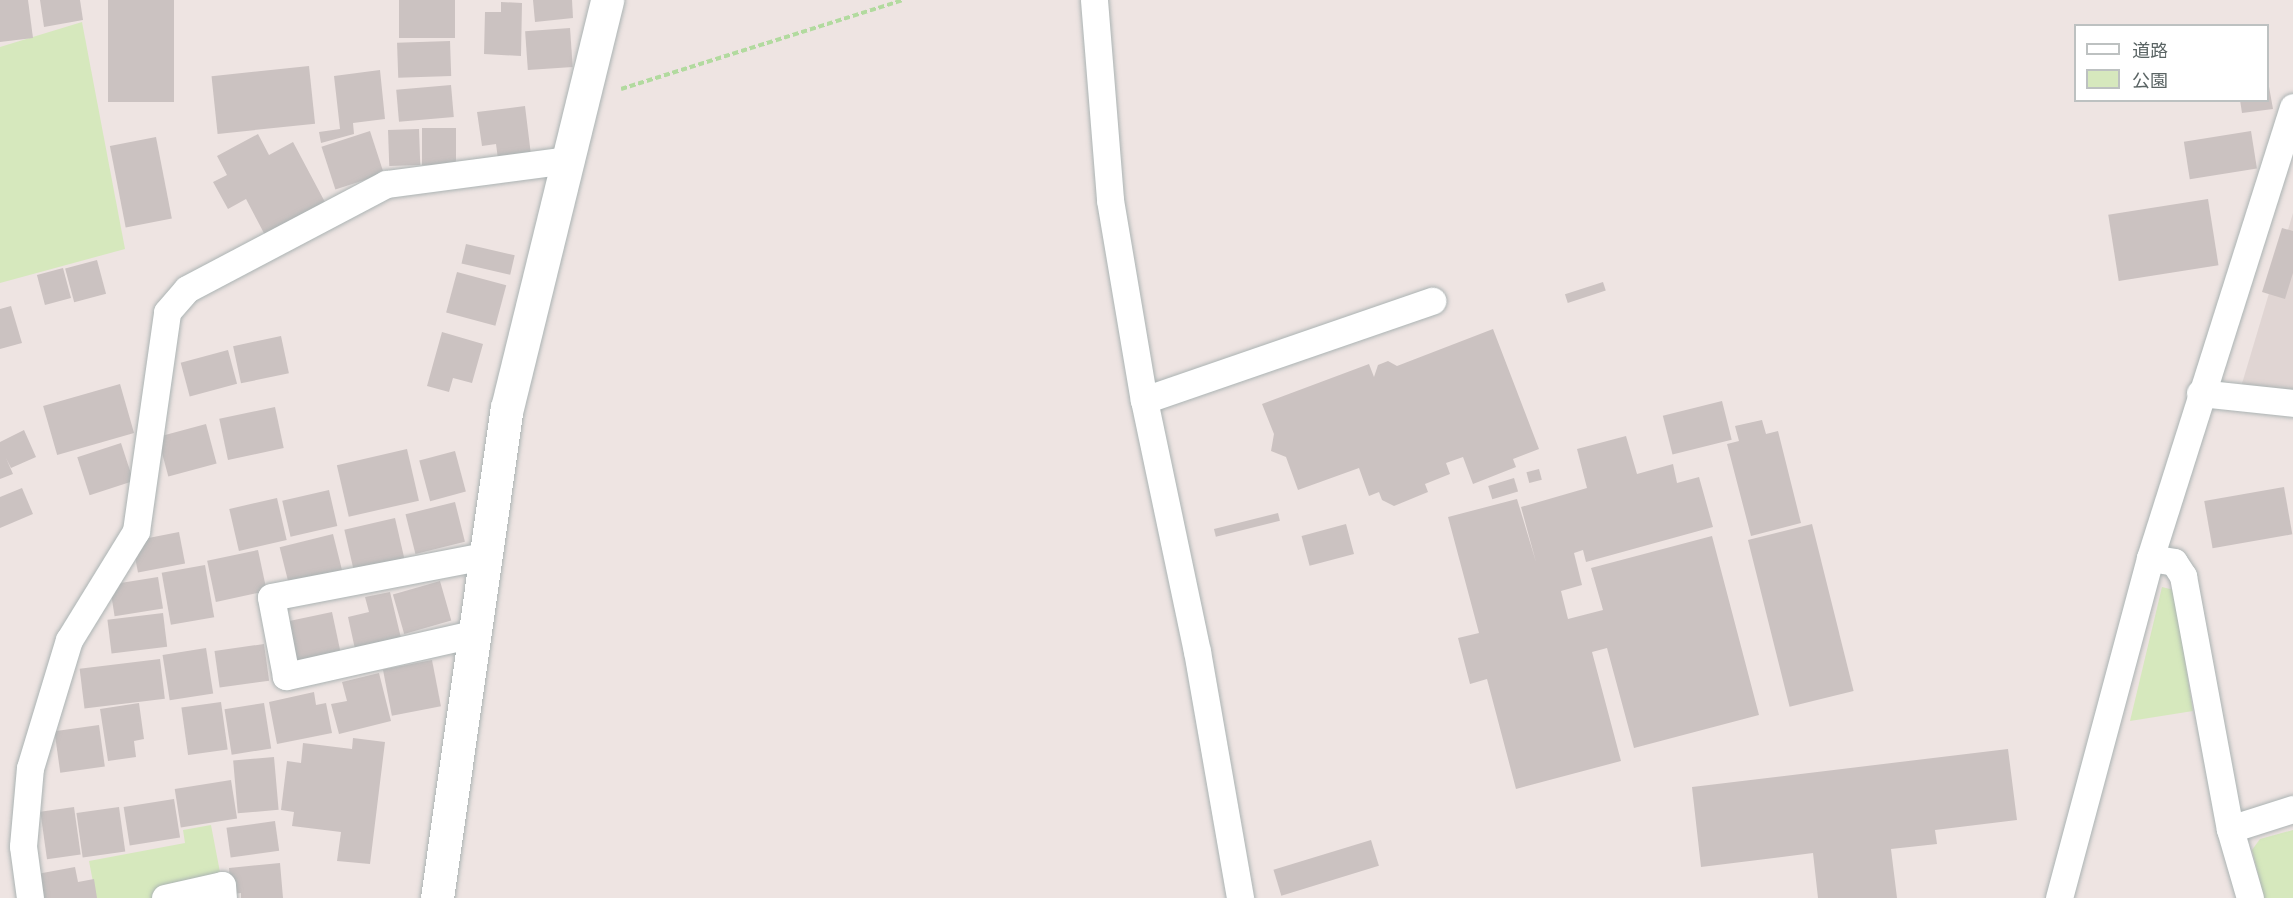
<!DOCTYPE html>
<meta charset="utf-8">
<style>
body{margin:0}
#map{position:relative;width:2293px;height:898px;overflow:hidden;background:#eee4e2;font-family:Roboto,"Noto Sans JP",sans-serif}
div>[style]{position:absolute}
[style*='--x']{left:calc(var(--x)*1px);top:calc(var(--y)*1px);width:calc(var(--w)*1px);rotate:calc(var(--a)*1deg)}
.education>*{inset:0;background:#e0d5d3}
.green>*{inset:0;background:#d6e8bd}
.building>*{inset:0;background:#cbc2c1;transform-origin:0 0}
.path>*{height:4px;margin-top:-2px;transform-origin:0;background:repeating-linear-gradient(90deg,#b2da9f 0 6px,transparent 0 9px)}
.roads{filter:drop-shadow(0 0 2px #abb3b3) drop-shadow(0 0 2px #abb3b3)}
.minor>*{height:27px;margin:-13.5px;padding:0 13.5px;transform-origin:13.5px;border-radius:13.5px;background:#fff}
.tertiary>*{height:33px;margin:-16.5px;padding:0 16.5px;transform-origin:16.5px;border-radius:16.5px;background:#fff}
span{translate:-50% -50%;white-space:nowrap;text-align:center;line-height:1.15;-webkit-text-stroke:6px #fff;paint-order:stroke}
.legend{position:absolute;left:2074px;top:24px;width:195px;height:78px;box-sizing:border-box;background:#fff;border:2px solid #bdc1c1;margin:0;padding:8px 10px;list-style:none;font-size:18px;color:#5a6464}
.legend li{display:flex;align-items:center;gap:12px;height:30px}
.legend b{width:30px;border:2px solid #bdc1c1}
</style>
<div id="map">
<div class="education">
<div style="clip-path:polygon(2293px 213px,2293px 410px,2238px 397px)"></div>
</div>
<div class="green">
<div style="clip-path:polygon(82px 22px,125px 249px,0 283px,0 47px)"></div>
<div style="clip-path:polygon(2162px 587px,2174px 590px,2193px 711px,2130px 721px)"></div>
<div style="clip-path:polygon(211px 825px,223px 888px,170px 898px,96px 898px,89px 861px,185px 843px,183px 830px)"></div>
<div style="clip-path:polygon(2293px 830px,2293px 898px,2264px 898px,2252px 850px,2260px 839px)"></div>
</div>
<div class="building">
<div style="clip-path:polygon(0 0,28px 0,33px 38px,0 42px)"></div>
<div style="clip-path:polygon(40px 0,80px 0,83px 20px,44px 27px)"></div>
<div style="left:108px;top:0;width:66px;height:102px"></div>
<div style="left:399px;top:0;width:56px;height:38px"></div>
<div style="clip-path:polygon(533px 0,572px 0,573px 18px,535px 22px)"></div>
<div style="clip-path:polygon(501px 2px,522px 3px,521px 56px,484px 54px,485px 12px,501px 12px)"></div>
<div style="left:570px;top:28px;width:39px;height:45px;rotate:86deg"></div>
<div style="left:450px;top:41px;width:35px;height:53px;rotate:88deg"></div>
<div style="left:309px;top:66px;width:58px;height:98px;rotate:84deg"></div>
<div style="clip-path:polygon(380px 70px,385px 119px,353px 123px,354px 134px,321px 143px,319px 132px,340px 129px,334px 76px)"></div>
<div style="clip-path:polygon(2268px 81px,2273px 109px,2242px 113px,2240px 100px,2268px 100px)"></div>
<div style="left:451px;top:85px;width:32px;height:55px;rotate:85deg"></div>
<div style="clip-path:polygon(525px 106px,531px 155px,498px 159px,496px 144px,482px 146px,477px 112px)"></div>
<div style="left:456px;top:128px;width:37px;height:34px;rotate:90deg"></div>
<div style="left:419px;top:129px;width:36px;height:31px;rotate:88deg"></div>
<div style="left:370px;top:131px;width:45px;height:51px;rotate:72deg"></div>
<div style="left:2251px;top:131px;width:38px;height:68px;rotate:81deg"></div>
<div style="clip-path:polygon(258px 134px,269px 155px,293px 142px,326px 204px,266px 237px,246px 199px,228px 209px,213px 182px,227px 175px,217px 156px)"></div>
<div style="left:156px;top:137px;width:83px;height:47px;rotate:79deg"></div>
<div style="left:2208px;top:199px;width:67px;height:101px;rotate:81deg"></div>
<div style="clip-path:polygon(2282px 228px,2293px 231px,2293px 273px,2285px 299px,2262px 292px)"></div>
<div style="left:466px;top:244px;width:50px;height:20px;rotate:13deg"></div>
<div style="left:97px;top:260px;width:35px;height:33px;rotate:75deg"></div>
<div style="left:63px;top:268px;width:31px;height:27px;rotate:75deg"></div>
<div style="left:457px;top:272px;width:51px;height:42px;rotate:15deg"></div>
<div style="left:1603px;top:282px;width:9px;height:40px;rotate:72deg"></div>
<div style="clip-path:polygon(11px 306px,22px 343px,0 349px,0 309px)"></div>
<div style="clip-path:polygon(1493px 329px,1539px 449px,1513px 459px,1516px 467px,1473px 484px,1463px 457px,1446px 463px,1450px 474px,1425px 484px,1428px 492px,1394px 506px,1382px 500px,1379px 492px,1369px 496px,1359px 468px,1298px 490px,1286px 457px,1271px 451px,1274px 434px,1262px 404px,1369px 364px,1374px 377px,1378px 365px,1388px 361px,1397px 366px)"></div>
<div style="clip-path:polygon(442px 332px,483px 344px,472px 383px,453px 378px,449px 392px,427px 386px)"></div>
<div style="left:281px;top:336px;width:38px;height:49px;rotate:78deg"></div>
<div style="left:228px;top:350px;width:35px;height:49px;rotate:75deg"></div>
<div style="left:120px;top:384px;width:51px;height:80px;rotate:74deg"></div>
<div style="left:1722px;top:401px;width:40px;height:61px;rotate:76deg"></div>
<div style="left:275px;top:407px;width:42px;height:57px;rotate:78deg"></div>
<div style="clip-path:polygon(1762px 420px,1766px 434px,1778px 431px,1801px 523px,1751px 536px,1727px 444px,1739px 441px,1735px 426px)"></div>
<div style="left:206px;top:424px;width:41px;height:50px;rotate:75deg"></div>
<div style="clip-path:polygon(24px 430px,36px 457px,11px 468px,6px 458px,13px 474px,0 479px,0 442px)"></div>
<div style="clip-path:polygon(1626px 436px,1637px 474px,1673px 464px,1677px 483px,1699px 477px,1713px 527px,1586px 562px,1583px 550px,1574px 553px,1582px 585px,1561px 591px,1568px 619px,1603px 610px,1591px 568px,1712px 536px,1759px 715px,1634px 748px,1607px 648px,1592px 652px,1621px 761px,1516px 789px,1487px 679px,1470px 684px,1458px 638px,1479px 633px,1448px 517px,1517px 499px,1536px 562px,1521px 507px,1587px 488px,1577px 449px)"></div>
<div style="left:121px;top:443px;width:40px;height:46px;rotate:72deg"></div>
<div style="left:407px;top:449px;width:53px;height:72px;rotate:77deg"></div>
<div style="left:455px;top:451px;width:42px;height:37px;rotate:75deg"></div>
<div style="left:1539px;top:469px;width:11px;height:13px;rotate:75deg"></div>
<div style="left:1514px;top:478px;width:14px;height:27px;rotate:73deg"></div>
<div style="left:2284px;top:487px;width:48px;height:81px;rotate:80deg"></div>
<div style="clip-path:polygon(22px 488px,33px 514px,0 528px,0 497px)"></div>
<div style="left:329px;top:490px;width:37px;height:48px;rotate:77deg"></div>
<div style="left:277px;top:498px;width:43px;height:49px;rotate:77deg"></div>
<div style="left:455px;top:502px;width:41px;height:51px;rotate:76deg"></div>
<div style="left:1278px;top:513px;width:8px;height:66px;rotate:76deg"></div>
<div style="left:395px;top:518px;width:43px;height:52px;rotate:77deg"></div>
<div style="left:1346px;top:524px;width:31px;height:46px;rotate:75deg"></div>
<div style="left:1812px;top:524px;width:172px;height:66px;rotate:76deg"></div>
<div style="left:179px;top:532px;width:32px;height:48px;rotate:79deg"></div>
<div style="left:333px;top:534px;width:42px;height:55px;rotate:76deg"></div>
<div style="left:258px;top:550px;width:42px;height:52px;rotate:78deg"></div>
<div style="left:205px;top:565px;width:53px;height:44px;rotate:80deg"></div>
<div style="left:158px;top:577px;width:32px;height:49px;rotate:81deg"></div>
<div style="left:440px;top:581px;width:41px;height:49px;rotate:74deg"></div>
<div style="clip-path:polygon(390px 592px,401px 638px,355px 649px,348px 617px,369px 612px,365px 597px)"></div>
<div style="left:332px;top:612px;width:42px;height:46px;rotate:78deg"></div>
<div style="left:163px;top:613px;width:34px;height:56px;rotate:83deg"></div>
<div style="left:264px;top:644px;width:37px;height:50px;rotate:82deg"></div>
<div style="left:206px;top:648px;width:46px;height:44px;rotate:81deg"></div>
<div style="left:160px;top:659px;width:40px;height:81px;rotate:83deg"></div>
<div style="left:432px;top:660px;width:47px;height:50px;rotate:79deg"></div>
<div style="clip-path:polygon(379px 673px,391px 721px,339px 734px,331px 704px,347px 701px,342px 682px)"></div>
<div style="clip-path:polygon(314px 692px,316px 705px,326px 703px,332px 733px,277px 744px,269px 702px)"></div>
<div style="left:221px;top:702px;width:48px;height:40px;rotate:82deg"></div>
<div style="clip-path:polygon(139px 703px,144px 739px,134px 741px,136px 757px,108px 761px,100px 709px)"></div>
<div style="left:264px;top:703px;width:46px;height:40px;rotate:81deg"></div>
<div style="left:99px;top:725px;width:42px;height:45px;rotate:82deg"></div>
<div style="clip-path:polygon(353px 738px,385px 742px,370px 864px,337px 861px,341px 832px,292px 826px,294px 812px,281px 810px,287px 761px,301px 763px,303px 743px,352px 749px)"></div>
<div style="clip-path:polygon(2008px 749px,2017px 820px,1935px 830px,1937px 844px,1891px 849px,1897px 898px,1818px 898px,1813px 853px,1701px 867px,1692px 787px)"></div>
<div style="left:274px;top:757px;width:53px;height:41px;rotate:85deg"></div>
<div style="left:231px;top:780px;width:39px;height:57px;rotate:81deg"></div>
<div style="left:174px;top:799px;width:39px;height:51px;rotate:81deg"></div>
<div style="left:74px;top:807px;width:48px;height:34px;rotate:82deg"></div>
<div style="left:119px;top:807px;width:45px;height:43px;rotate:82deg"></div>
<div style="left:275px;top:821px;width:30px;height:49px;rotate:82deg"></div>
<div style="left:1371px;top:840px;width:27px;height:102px;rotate:73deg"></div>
<div style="clip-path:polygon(280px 863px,283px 898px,241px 898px,241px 893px,231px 894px,229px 868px)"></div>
<div style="clip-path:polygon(75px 867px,78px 882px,94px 879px,97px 898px,41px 898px,37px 874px)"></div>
</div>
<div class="path">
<div style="--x:621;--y:89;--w:297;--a:-17.5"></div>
</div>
<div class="roads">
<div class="minor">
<div style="--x:1094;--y:0;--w:201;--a:85.4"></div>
<div style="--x:1110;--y:200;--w:203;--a:80.4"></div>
<div style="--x:1144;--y:400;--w:257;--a:78.1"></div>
<div style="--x:1197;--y:651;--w:251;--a:80.1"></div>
<div style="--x:2200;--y:393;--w:94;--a:6.1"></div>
<div style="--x:1144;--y:400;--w:305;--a:-19"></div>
<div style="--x:2150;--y:558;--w:24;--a:9"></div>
<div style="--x:2174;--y:562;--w:17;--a:57"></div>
<div style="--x:2183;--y:576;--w:257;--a:79.5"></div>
<div style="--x:473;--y:634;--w:192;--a:167.3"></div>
<div style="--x:286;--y:676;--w:80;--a:-100.8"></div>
<div style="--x:271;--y:597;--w:217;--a:-10.9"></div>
<div style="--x:30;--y:898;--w:52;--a:-97.7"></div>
<div style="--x:23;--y:846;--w:78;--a:-84.9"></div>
<div style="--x:30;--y:768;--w:134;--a:-73.1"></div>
<div style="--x:69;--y:640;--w:128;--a:-58.4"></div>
<div style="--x:136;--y:531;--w:221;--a:-81.9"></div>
<div style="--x:167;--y:312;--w:30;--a:-49"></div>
<div style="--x:187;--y:289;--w:225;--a:-27.8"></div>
<div style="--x:386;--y:184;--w:184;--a:-7.5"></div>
<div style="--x:165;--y:898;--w:58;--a:-12.8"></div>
<div style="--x:222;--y:885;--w:13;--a:86"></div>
<div style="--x:2059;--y:898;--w:352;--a:-75"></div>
<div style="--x:2150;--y:558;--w:473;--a:-72.4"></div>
<div style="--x:2250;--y:898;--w:72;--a:-106.2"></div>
<div style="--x:2230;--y:829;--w:66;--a:-17.6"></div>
</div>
<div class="tertiary">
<div style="--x:437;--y:898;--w:495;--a:-81.9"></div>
<div style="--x:507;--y:408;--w:420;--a:-76.2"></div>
</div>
</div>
<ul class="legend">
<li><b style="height:8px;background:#fff"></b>道路</li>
<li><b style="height:16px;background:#d6e8bd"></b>公園</li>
</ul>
</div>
